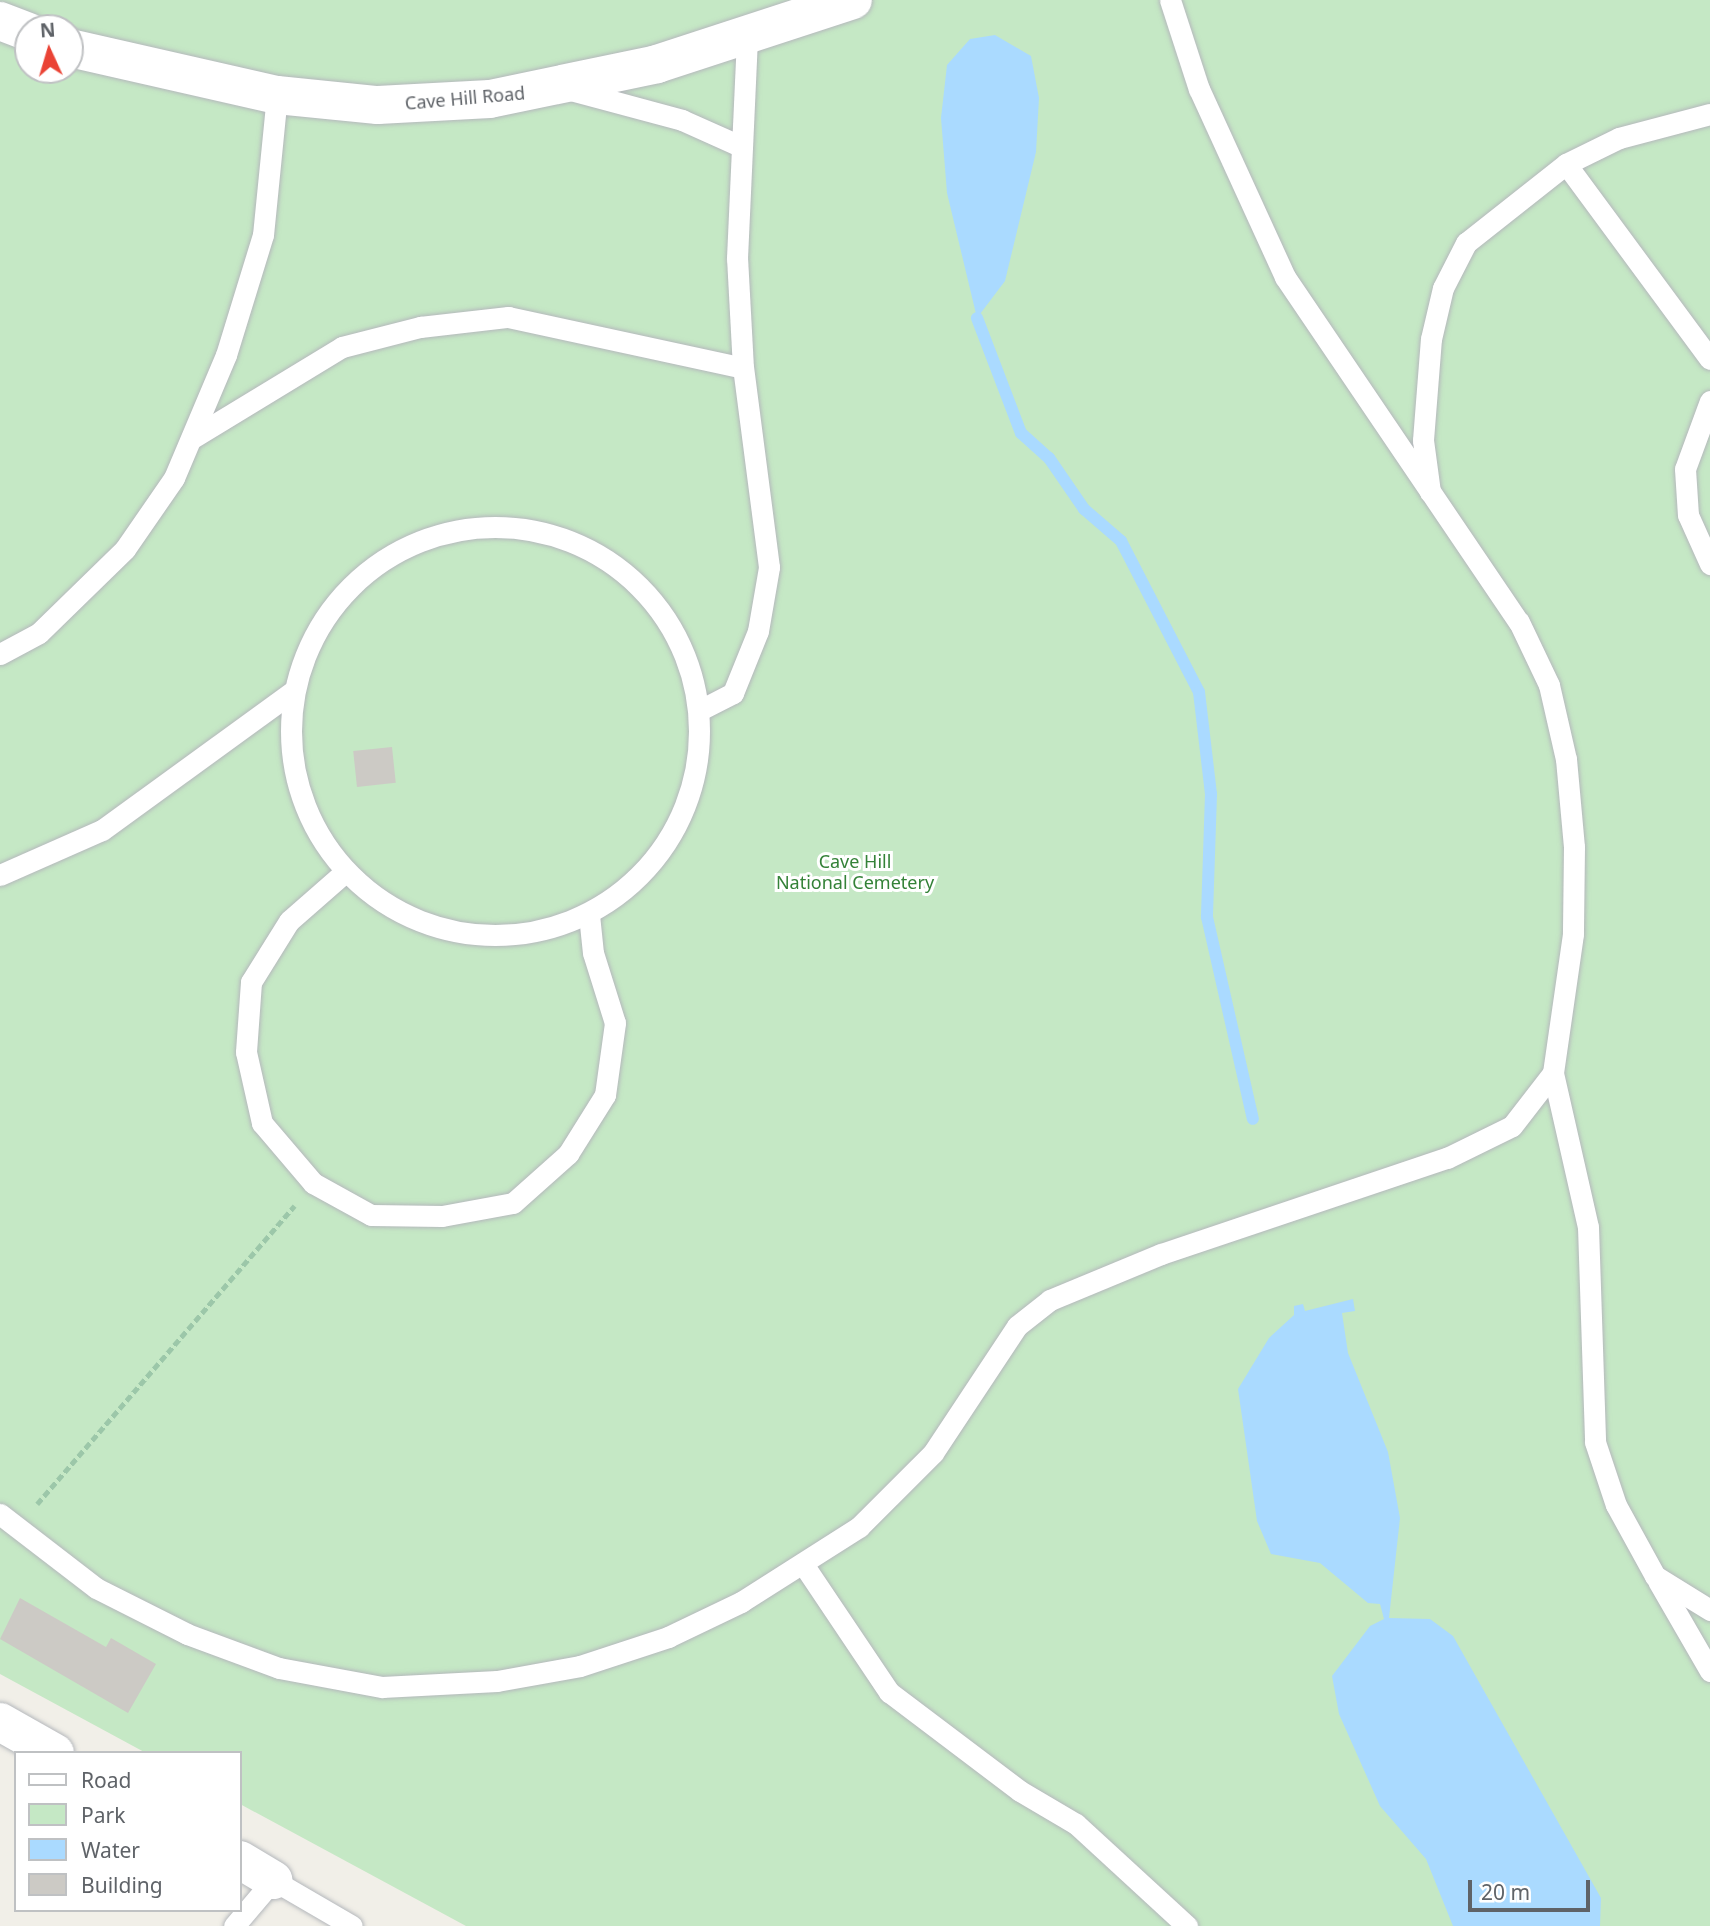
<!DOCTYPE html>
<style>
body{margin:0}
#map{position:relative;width:1710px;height:1926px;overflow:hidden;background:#f1efe8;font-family:"Noto Sans",sans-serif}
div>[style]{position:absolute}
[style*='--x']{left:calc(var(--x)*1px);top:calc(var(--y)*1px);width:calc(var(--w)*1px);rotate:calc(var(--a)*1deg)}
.green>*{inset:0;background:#c5e8c5}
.water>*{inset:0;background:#aadaff}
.stream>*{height:12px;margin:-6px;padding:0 6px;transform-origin:6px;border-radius:6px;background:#aadaff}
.building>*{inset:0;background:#cccac5;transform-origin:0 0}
.path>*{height:4.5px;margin-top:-2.25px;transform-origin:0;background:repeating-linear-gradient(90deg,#9cc7a9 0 7px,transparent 0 10.5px)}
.roads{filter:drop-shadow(0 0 2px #b5b8bc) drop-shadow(0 0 2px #b5b8bc)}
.service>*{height:21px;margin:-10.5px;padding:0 10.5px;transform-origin:10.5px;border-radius:10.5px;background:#fff}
.service>.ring{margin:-10.5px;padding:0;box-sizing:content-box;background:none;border:21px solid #fff;border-radius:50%}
.minor>*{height:38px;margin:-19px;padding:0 19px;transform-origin:19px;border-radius:19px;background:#fff}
span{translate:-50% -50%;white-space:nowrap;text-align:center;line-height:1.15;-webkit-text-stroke:6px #fff;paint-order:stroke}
.street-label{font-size:18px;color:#5f6368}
.park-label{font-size:18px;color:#348238}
.legend{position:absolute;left:14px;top:1751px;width:228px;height:161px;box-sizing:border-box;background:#fff;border:2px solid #bfc1c3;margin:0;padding:9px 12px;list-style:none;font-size:21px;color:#5f6368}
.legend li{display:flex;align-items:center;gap:14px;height:35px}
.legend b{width:35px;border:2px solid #bfc1c3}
.north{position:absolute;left:14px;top:14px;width:70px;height:70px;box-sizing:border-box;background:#fff;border:2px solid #bfc1c3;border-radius:50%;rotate:356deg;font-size:19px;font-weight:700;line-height:28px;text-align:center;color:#5f6368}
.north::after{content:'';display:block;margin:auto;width:24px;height:32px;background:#ea4335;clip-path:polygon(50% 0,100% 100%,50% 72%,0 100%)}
.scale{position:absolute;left:1468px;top:1880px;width:122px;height:32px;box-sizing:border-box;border:4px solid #5f6368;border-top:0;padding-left:9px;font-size:21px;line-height:24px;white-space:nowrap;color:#5f6368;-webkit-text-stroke:5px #fff;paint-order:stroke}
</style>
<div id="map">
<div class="green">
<div style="clip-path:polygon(evenodd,0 0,1710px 0,1710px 1926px,466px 1926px,240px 1804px,240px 1753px,146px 1753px,0 1674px,0 0,28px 28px,70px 28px,70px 70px,28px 70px,28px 28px)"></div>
</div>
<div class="water">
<div style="clip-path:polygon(995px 35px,1031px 56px,1039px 98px,1036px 152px,1005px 281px,977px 318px,947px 193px,941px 118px,947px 65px,970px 39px)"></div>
<div style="clip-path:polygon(1353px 1299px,1355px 1311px,1342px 1313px,1348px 1353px,1388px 1452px,1400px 1518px,1389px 1618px,1430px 1619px,1453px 1636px,1601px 1898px,1600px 1926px,1453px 1926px,1426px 1859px,1380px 1806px,1339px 1714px,1332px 1676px,1370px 1626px,1384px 1619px,1380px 1604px,1368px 1603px,1320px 1563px,1271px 1554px,1257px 1521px,1238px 1389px,1269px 1338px,1294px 1315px,1294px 1306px,1303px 1304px,1305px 1311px)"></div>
</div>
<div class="stream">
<div style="--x:977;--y:318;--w:123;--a:69.1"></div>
<div style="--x:1021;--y:433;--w:38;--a:42"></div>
<div style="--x:1049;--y:458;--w:62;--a:55.5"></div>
<div style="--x:1084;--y:509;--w:49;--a:40.9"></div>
<div style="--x:1121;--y:541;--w:170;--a:62.7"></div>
<div style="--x:1199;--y:692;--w:103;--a:83.3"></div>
<div style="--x:1211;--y:794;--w:123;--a:91.9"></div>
<div style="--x:1207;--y:917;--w:207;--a:77.2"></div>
</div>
<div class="building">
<div style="left:392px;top:747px;width:36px;height:39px;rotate:84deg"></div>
<div style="clip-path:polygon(20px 1598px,106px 1647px,111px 1638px,156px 1664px,128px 1713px,0 1639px)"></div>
</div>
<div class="path">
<div style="--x:37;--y:1504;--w:394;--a:-49.2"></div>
</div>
<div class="roads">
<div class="service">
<div style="--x:1170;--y:0;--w:94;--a:72"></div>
<div style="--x:1199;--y:89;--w:207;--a:65.4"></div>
<div style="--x:1285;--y:277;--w:417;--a:55.9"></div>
<div style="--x:1519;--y:622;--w:70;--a:64.5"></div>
<div style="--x:1549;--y:685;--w:76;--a:77.1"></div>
<div style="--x:1566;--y:759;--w:88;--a:84.8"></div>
<div style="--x:1574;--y:847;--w:87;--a:90.7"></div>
<div style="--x:1573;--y:934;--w:140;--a:98.2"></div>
<div style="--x:1553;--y:1073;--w:158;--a:77.2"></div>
<div style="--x:1588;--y:1227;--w:215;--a:88.1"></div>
<div style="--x:1595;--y:1442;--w:66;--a:71.6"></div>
<div style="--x:1616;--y:1505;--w:81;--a:61.2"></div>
<div style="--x:1655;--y:1576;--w:65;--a:31.7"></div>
<div style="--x:571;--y:90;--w:115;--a:15.1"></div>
<div style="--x:682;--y:120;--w:61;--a:24.1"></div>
<div style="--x:1566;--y:164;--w:242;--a:53.6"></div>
<div style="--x:1710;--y:401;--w:72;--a:110.2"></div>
<div style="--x:1685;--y:469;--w:46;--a:86.3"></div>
<div style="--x:1688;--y:515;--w:54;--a:65.8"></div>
<div style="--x:194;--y:437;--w:173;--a:-31.3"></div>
<div style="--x:342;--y:347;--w:81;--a:-14.4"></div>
<div style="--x:420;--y:327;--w:89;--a:-6.5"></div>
<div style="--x:508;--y:317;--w:240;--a:12.2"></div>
<div style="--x:1430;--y:492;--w:52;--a:-97.7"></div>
<div style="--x:1423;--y:440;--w:101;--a:-85.5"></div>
<div style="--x:1431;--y:339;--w:52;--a:-76.8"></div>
<div style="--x:1443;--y:288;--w:51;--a:-62.9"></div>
<div style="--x:1466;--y:243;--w:127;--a:-38.3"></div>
<div style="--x:1566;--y:164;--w:59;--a:-26.1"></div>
<div style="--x:1619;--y:138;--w:94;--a:-14.8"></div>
<div class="ring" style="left:291px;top:527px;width:387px;height:387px"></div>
<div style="--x:0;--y:654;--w:44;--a:-28.3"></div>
<div style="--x:39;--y:633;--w:120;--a:-44.3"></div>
<div style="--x:125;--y:549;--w:86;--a:-55.4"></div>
<div style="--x:174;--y:478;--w:134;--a:-67.1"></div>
<div style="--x:226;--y:355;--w:126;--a:-72.9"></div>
<div style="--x:263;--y:235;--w:141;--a:-84.3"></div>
<div style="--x:700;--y:710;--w:37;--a:-27"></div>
<div style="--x:733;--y:693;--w:67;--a:-68"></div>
<div style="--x:758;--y:631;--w:65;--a:-80.2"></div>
<div style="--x:769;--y:567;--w:201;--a:-97.4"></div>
<div style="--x:743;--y:368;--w:110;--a:-93.1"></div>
<div style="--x:737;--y:258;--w:220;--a:-87.4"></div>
<div style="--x:345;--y:872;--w:74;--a:138.8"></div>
<div style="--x:289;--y:921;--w:72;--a:121.9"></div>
<div style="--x:251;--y:982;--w:70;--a:94.1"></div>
<div style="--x:246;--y:1052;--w:73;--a:77.3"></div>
<div style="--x:262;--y:1123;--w:79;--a:49.6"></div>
<div style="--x:313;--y:1183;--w:66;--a:28.9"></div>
<div style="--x:371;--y:1215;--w:71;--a:0.8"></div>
<div style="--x:442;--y:1216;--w:72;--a:-10.4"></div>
<div style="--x:513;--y:1203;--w:74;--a:-41.7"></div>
<div style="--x:568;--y:1154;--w:70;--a:-57.9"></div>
<div style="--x:605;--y:1095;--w:73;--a:-82.1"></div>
<div style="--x:615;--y:1023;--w:73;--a:-107.4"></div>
<div style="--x:593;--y:953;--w:38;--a:-96"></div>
<div style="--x:0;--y:875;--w:111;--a:-23.8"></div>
<div style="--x:102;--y:830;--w:235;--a:-36"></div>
<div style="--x:0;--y:1514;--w:121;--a:37.6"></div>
<div style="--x:96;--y:1588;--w:102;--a:26.8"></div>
<div style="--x:187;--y:1634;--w:98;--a:20.3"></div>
<div style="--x:279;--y:1668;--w:105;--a:10.5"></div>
<div style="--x:382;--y:1687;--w:115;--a:-3"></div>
<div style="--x:497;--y:1681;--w:84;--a:-10.2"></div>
<div style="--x:580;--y:1666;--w:93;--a:-18.2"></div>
<div style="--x:668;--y:1637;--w:81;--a:-25.6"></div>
<div style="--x:741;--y:1602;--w:140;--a:-32.4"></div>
<div style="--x:859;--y:1527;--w:105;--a:-45"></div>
<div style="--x:933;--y:1453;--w:152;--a:-56.5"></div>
<div style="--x:1017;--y:1326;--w:42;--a:-38.2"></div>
<div style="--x:1050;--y:1300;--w:120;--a:-22.5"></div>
<div style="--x:1161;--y:1254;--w:302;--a:-18.6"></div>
<div style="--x:1447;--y:1158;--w:72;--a:-26.2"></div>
<div style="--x:1512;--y:1126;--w:67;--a:-52.3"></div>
<div style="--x:805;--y:1567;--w:151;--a:56.1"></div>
<div style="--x:889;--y:1692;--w:164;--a:37.1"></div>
<div style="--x:1020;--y:1791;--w:65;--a:30.5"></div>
<div style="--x:1076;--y:1824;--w:151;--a:42.6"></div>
<div style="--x:1658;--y:1581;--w:104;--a:60"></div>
<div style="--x:234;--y:1926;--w:60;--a:-49.7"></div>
<div style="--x:273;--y:1880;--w:91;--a:30.2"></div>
</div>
<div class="minor">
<div style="--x:0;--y:21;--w:30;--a:21"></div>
<div style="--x:70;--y:48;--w:212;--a:12.8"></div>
<div style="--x:277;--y:95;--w:101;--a:5.7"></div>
<div style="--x:378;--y:105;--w:112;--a:-3.1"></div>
<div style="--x:490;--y:99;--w:171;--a:-11.8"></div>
<div style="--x:657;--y:64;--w:206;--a:-18.1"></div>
<div style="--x:0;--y:1722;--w:63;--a:29.4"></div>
<div style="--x:240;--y:1860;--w:39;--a:31"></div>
</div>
</div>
<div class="street-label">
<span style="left:465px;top:98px;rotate:-5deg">Cave Hill Road</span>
</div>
<div class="park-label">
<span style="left:855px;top:872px">Cave Hill<br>National Cemetery</span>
</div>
<ul class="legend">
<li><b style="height:9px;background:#fff"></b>Road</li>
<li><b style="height:19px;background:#c5e8c5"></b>Park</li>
<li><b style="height:19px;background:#aadaff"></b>Water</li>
<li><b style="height:19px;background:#cccac5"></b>Building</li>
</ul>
<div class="north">N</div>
<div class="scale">20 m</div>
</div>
